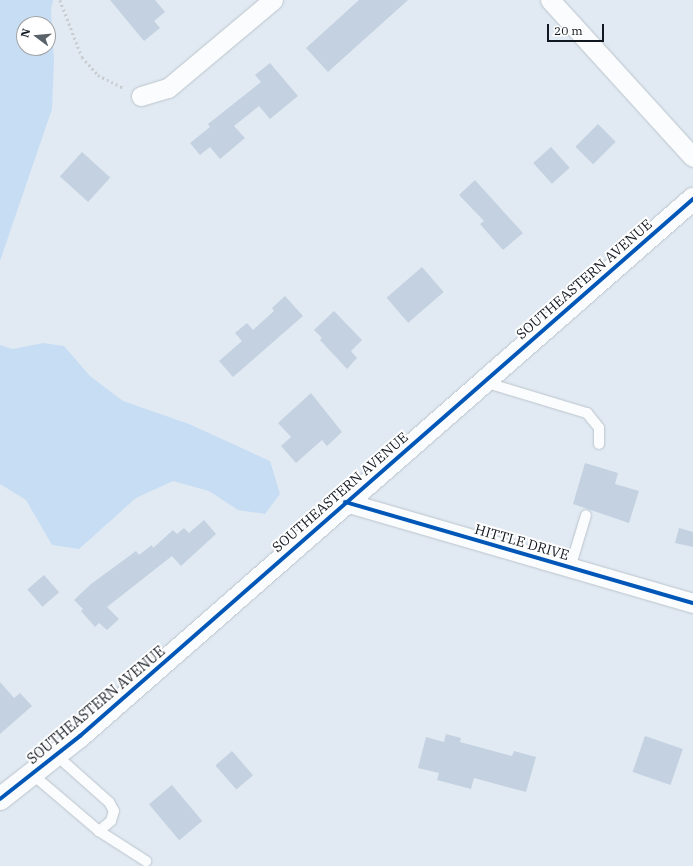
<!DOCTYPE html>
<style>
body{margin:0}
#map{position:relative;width:693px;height:866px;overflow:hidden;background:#e1eaf3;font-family:"IBM Plex Serif",serif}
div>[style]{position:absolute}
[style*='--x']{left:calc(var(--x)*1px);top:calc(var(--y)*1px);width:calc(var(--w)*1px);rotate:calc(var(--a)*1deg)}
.green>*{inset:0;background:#c7ddf4}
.building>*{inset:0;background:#c3d1e0;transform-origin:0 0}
.path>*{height:2.5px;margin-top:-1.25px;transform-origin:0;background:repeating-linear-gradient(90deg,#c8ccce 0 2px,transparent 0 5px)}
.roads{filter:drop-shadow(0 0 1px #bcc4cc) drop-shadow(0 0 1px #bcc4cc)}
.service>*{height:10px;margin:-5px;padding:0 5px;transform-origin:5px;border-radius:5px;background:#fafcfd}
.minor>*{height:19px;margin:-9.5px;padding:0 9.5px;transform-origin:9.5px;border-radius:9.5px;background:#fafcfd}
.tertiary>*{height:22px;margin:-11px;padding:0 11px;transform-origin:11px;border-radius:11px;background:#fafcfd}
.cycleway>*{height:4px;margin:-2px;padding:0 2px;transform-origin:2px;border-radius:2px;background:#0057b8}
span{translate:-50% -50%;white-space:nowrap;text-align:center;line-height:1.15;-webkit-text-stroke:4px #fff;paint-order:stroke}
.street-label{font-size:14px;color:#11181f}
.north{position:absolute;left:16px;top:16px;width:40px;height:40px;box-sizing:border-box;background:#fff;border:1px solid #a0a3a5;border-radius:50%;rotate:286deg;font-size:11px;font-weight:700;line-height:16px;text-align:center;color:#11181f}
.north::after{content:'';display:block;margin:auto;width:14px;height:18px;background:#5a6269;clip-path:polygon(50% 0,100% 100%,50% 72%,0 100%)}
.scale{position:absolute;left:547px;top:24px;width:57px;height:18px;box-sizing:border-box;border:2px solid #11181f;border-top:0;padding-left:5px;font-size:12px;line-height:14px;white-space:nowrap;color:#11181f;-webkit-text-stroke:3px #fff;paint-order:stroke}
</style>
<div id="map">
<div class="green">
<div style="clip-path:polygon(evenodd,0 0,53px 0,51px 11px,54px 61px,52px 109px,0 261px,0 0,24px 24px,48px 24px,48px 48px,24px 48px,24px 24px)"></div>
<div style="clip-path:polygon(43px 343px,64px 346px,90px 376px,123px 401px,189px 424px,270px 461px,280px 494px,265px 514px,238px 510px,209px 491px,173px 481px,136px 498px,79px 549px,52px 545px,26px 500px,0 484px,0 345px,13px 349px)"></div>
</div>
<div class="building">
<div style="clip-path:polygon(110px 0,155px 0,165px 12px,154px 21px,160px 28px,144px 41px)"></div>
<div style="clip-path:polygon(359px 0,408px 0,328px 72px,306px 48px)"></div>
<div style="clip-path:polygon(270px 63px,298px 96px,270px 119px,259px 106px,234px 126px,245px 138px,220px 159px,210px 147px,200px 155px,190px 143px,210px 127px,208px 124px,261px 82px,255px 75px)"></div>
<div style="left:598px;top:124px;width:25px;height:32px;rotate:45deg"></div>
<div style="left:551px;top:147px;width:28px;height:24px;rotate:48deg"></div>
<div style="left:82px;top:152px;width:38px;height:33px;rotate:42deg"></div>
<div style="clip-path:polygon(475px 180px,523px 233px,503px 250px,480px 224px,484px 221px,459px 195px)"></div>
<div style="left:422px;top:267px;width:33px;height:47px;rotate:49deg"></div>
<div style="clip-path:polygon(285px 296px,303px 316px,233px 377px,219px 361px,242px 341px,235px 333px,247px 323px,253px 330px,274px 311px,272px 308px)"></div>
<div style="clip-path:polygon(334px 311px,362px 340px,351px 351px,357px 358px,347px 369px,320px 340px,322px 338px,314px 330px)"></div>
<div style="clip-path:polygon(311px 393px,342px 432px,327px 446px,322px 440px,296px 463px,281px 446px,291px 437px,278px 423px)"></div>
<div style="clip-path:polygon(585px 463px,618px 473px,615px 484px,639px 491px,629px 523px,573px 504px)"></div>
<div style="clip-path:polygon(204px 520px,216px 534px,181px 566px,172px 556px,107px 607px,119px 619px,107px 630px,99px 623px,95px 627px,81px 611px,83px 609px,74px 600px,91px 584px,136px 551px,139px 555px,152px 545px,153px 548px,173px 530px,177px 534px,184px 528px,189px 533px)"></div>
<div style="clip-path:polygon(679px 528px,693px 532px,693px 547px,675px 543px)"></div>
<div style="left:44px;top:575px;width:23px;height:22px;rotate:49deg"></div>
<div style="clip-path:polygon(0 682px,14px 698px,20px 693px,32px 706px,0 734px)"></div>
<div style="clip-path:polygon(446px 734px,461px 738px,460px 742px,512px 756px,514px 751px,536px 757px,526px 792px,474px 778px,471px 789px,437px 780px,439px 773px,418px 768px,426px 737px,444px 742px)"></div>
<div style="left:645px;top:736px;width:40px;height:38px;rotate:19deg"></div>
<div style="left:232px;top:751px;width:32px;height:22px;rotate:49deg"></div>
<div style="left:172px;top:785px;width:47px;height:30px;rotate:50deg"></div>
</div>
<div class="path">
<div style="--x:60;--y:0;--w:61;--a:68.9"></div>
<div style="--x:82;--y:57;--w:24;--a:48"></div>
<div style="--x:98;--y:75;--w:29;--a:27"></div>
</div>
<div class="roads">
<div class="service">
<div style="--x:484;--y:382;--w:108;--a:16.8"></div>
<div style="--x:587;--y:413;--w:19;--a:51"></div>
<div style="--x:599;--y:428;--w:16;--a:90"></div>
<div style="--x:570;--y:568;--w:55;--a:-73.2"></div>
<div style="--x:56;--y:755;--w:71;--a:41.6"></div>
<div style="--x:109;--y:802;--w:10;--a:61"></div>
<div style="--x:114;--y:811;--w:10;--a:107"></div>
<div style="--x:111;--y:821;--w:16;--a:140"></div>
<div style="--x:32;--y:774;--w:88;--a:40.4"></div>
<div style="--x:99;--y:831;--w:56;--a:32.6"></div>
</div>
<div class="minor">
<div style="--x:550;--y:0;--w:212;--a:47.7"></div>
<div style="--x:141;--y:96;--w:28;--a:-17"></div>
<div style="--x:168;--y:88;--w:137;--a:-40"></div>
<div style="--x:345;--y:502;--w:362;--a:16.2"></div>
</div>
<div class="tertiary">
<div style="--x:0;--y:799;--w:102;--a:-38.2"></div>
<div style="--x:80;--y:736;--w:815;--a:-41.22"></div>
</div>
</div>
<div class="cycleway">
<div style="--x:345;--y:502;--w:362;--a:16.2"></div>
<div style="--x:0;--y:799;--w:102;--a:-38.2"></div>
<div style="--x:80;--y:736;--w:815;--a:-41.22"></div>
</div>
<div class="street-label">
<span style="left:584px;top:279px;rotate:-41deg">SOUTHEASTERN AVENUE</span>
<span style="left:340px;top:492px;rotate:-41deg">SOUTHEASTERN AVENUE</span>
<span style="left:522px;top:542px;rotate:16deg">HITTLE DRIVE</span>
<span style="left:96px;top:705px;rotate:-40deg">SOUTHEASTERN AVENUE</span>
</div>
<div class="north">N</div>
<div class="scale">20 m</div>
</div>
